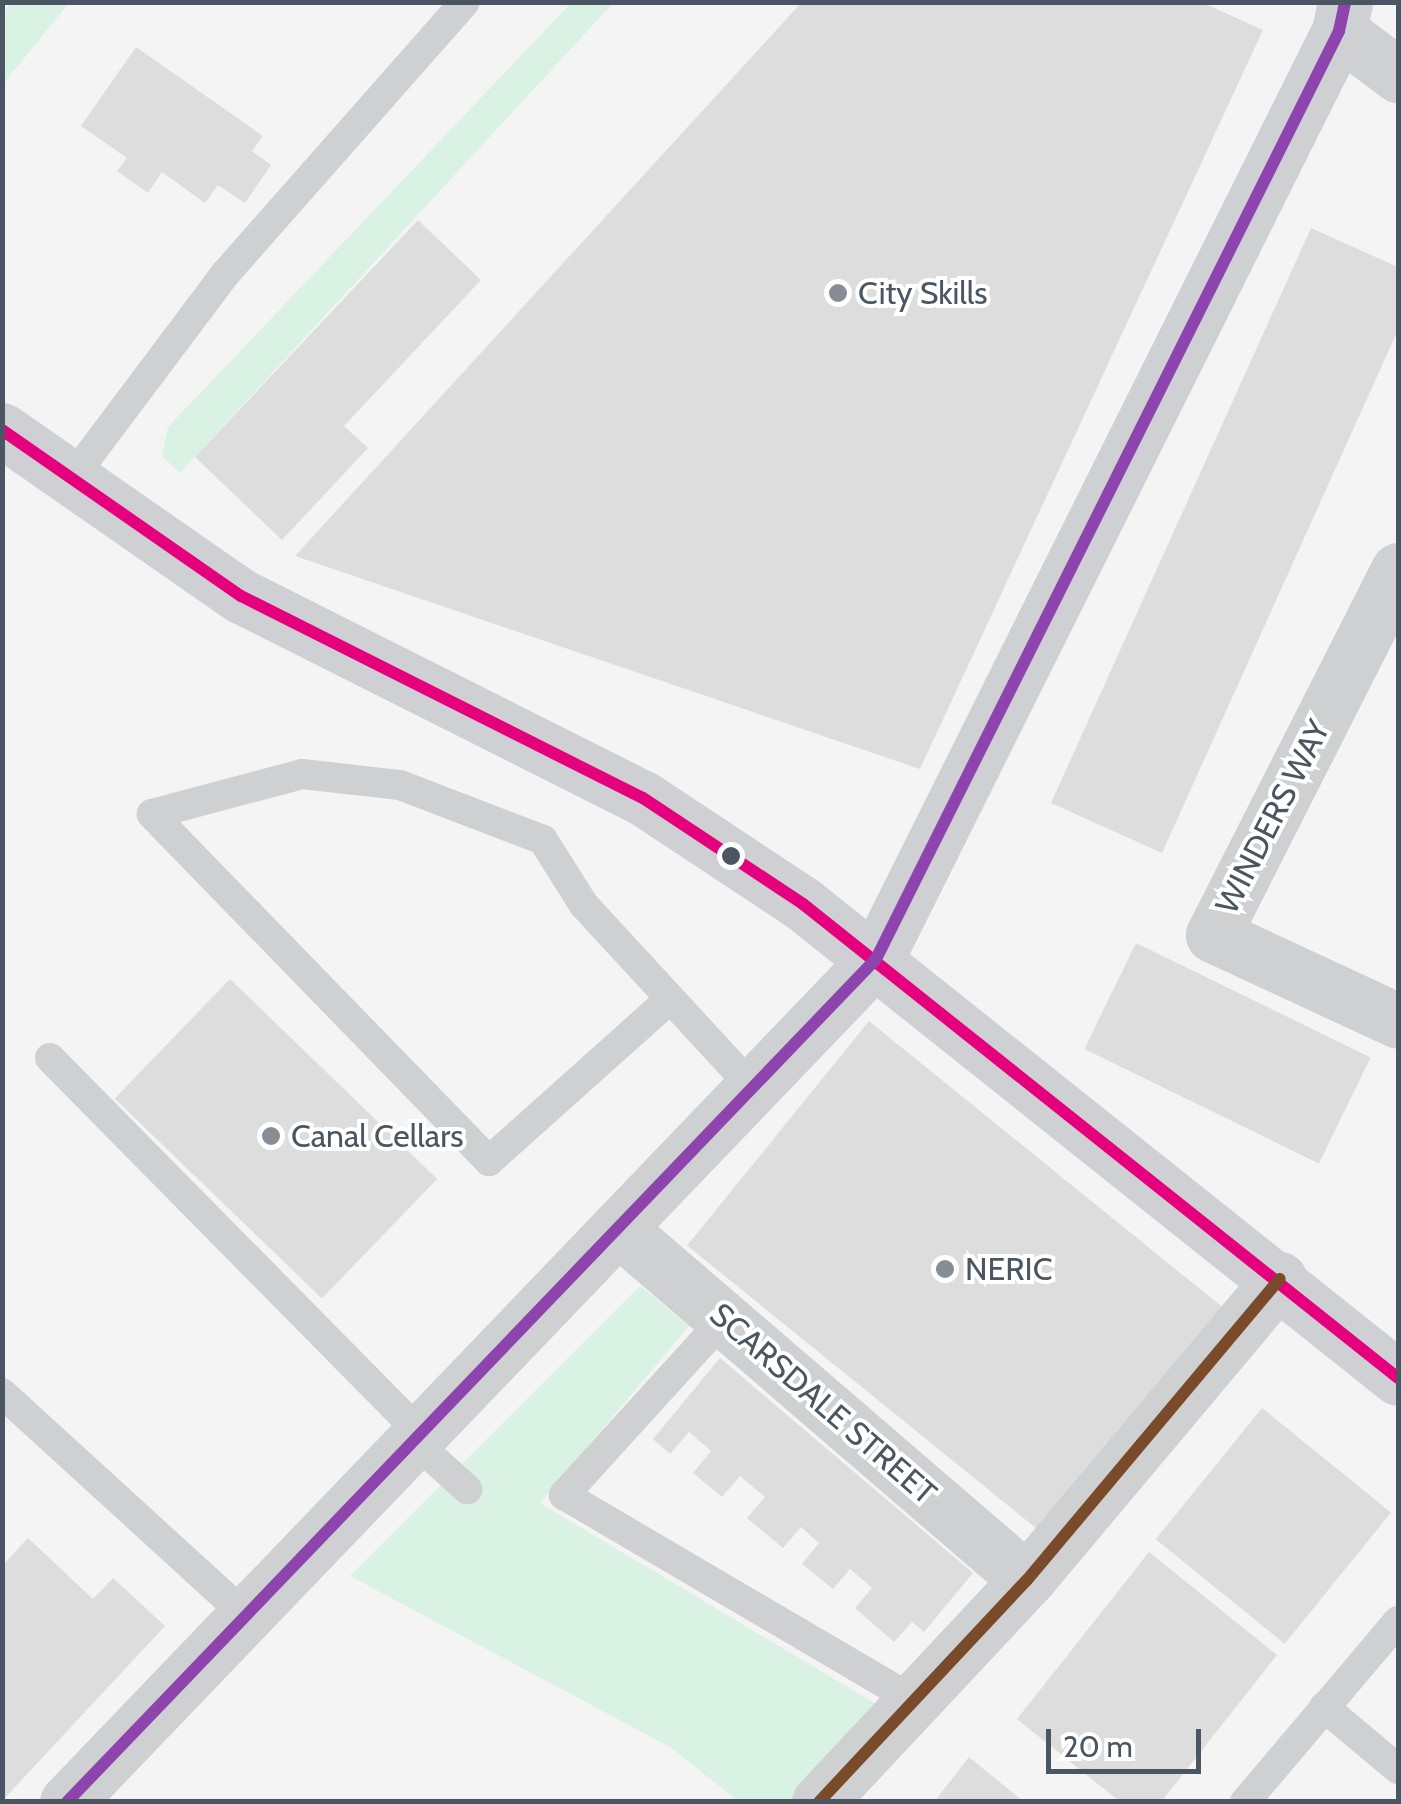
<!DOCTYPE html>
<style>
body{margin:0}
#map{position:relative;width:1401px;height:1804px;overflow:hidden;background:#f4f4f4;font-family:Cabin,sans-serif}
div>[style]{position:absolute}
.green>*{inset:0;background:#d9f2e3}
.building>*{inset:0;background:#ddddde;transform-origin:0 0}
.lane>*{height:30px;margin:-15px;padding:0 15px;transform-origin:15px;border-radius:15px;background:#ced0d2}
.street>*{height:55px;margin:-27.5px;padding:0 27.5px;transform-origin:27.5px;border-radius:27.5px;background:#ced0d2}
.secondary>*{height:55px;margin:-27.5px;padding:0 27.5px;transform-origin:27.5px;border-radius:27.5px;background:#ced0d4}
.bus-1>*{height:12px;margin:-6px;padding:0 6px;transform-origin:6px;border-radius:6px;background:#e5007d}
.bus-2>*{height:12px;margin:-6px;padding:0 6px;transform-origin:6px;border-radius:6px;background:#8e44ad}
.bus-3>*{height:12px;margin:-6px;padding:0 6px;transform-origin:6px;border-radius:6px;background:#7a4b2a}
.dots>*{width:28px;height:28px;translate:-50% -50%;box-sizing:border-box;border:5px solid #fff;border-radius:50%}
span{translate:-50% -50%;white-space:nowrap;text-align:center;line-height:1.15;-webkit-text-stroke:8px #fff;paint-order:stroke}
.poi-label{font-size:32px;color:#4a5661}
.left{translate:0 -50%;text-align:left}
.street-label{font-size:32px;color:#4a5661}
.frame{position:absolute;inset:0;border:5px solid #4a5661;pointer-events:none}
.scale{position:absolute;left:1046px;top:1729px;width:155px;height:45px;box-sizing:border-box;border:5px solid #4a5661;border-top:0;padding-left:12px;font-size:30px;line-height:35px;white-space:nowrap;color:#4a5661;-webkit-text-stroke:8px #fff;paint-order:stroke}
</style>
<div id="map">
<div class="green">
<i style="clip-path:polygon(11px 3px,69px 3px,3px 84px,3px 13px)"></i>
<i style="clip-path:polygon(571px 3px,613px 3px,180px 473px,162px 456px,168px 427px)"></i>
<i style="clip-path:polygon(640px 1286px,689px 1326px,540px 1503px,881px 1707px,792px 1801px,738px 1801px,670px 1747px,350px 1576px)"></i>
</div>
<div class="building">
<i style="clip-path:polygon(802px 2px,1201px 2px,1263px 30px,920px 769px,295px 556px)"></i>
<i style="clip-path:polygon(136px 47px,263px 136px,252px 151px,271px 165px,245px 203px,218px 185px,205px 203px,162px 172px,148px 193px,117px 171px,127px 158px,81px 126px)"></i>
<i style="clip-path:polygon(418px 220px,481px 280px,344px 426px,368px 448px,282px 540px,195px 457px)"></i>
<i style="clip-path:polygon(1311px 228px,1398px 267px,1398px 330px,1162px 853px,1051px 803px)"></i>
<i style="left:1136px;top:943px;width:261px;height:118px;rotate:26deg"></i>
<i style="left:230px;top:979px;width:288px;height:166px;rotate:44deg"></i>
<i style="left:869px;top:1021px;width:457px;height:289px;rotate:39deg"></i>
<i style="clip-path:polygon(720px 1358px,973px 1573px,924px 1632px,912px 1622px,894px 1642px,855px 1608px,872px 1588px,850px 1569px,833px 1589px,802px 1564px,819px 1543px,801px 1527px,783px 1548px,747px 1518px,765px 1497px,740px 1476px,722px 1497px,693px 1473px,711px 1451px,689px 1432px,670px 1454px,653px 1439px)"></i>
<i style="left:1262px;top:1408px;width:166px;height:169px;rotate:39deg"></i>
<i style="clip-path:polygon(28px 1538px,93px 1599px,113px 1578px,165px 1626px,2px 1801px,2px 1566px)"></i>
<i style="clip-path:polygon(1149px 1552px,1277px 1655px,1161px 1802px,1120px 1802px,1017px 1719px)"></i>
<i style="clip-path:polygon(969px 1757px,1024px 1802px,934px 1802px)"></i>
</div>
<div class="lane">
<i style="left:69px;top:482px;width:261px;rotate:-53.1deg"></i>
<i style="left:226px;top:273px;width:361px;rotate:-48.6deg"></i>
<i style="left:670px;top:999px;width:243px;rotate:138.2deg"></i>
<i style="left:489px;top:1161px;width:484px;rotate:-134.2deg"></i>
<i style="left:152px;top:814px;width:155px;rotate:-14.9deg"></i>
<i style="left:302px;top:774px;width:99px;rotate:6.4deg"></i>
<i style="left:400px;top:785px;width:153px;rotate:21deg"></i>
<i style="left:543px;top:840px;width:77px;rotate:57.8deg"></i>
<i style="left:584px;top:905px;width:245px;rotate:47.3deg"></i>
<i style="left:50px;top:1058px;width:528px;rotate:45.38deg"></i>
<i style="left:724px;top:1319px;width:238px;rotate:132.3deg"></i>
<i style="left:564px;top:1495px;width:405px;rotate:30.4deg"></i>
<i style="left:2px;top:1393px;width:331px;rotate:42.4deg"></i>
<i style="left:414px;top:1441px;width:72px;rotate:42.2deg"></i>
<i style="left:1324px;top:1707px;width:97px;rotate:40deg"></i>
<i style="left:1245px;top:1802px;width:237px;rotate:-49.8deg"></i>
</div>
<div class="street">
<i style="left:1339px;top:31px;width:74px;rotate:36.7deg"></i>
<i style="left:1398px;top:570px;width:409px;rotate:116.9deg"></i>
<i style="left:1213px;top:935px;width:204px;rotate:24.9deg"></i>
<i style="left:619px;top:1229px;width:538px;rotate:40.71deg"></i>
<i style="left:67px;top:1802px;width:1168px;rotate:-46.18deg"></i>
<i style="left:819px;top:1802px;width:304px;rotate:-46.9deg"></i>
<i style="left:1027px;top:1580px;width:393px;rotate:-50deg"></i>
</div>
<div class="secondary">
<i style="left:2px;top:430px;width:291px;rotate:34.8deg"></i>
<i style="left:241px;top:596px;width:450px;rotate:26.7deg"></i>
<i style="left:643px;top:798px;width:192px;rotate:33.5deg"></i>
<i style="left:803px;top:904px;width:761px;rotate:38.54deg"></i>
<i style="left:876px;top:959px;width:1037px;rotate:-63.48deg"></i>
<i style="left:1339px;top:31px;width:30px;rotate:-78deg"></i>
</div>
<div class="bus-1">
<i style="left:2px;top:430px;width:291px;rotate:34.8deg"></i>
<i style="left:241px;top:596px;width:450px;rotate:26.7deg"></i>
<i style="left:643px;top:798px;width:192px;rotate:33.5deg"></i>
<i style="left:803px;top:904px;width:761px;rotate:38.54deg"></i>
</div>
<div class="bus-2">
<i style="left:67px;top:1802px;width:1168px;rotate:-46.18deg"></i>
<i style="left:876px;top:959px;width:1037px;rotate:-63.48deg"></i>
<i style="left:1339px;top:31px;width:30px;rotate:-78deg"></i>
</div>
<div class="bus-3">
<i style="left:819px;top:1802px;width:304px;rotate:-46.9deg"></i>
<i style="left:1027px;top:1580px;width:393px;rotate:-50deg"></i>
</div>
<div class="dots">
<i style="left:838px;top:293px;background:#868d94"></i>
<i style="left:731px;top:856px;background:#4a5661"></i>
<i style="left:271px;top:1136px;background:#868d94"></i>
<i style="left:945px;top:1269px;background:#868d94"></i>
</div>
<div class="poi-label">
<span class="left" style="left:858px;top:293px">City Skills</span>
<span class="left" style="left:291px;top:1136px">Canal Cellars</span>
<span class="left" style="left:965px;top:1269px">NERIC</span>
</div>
<div class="street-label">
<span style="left:1273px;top:817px;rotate:-63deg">WINDERS WAY</span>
<span style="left:823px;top:1404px;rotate:41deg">SCARSDALE STREET</span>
</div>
<div class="frame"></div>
<div class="scale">20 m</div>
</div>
